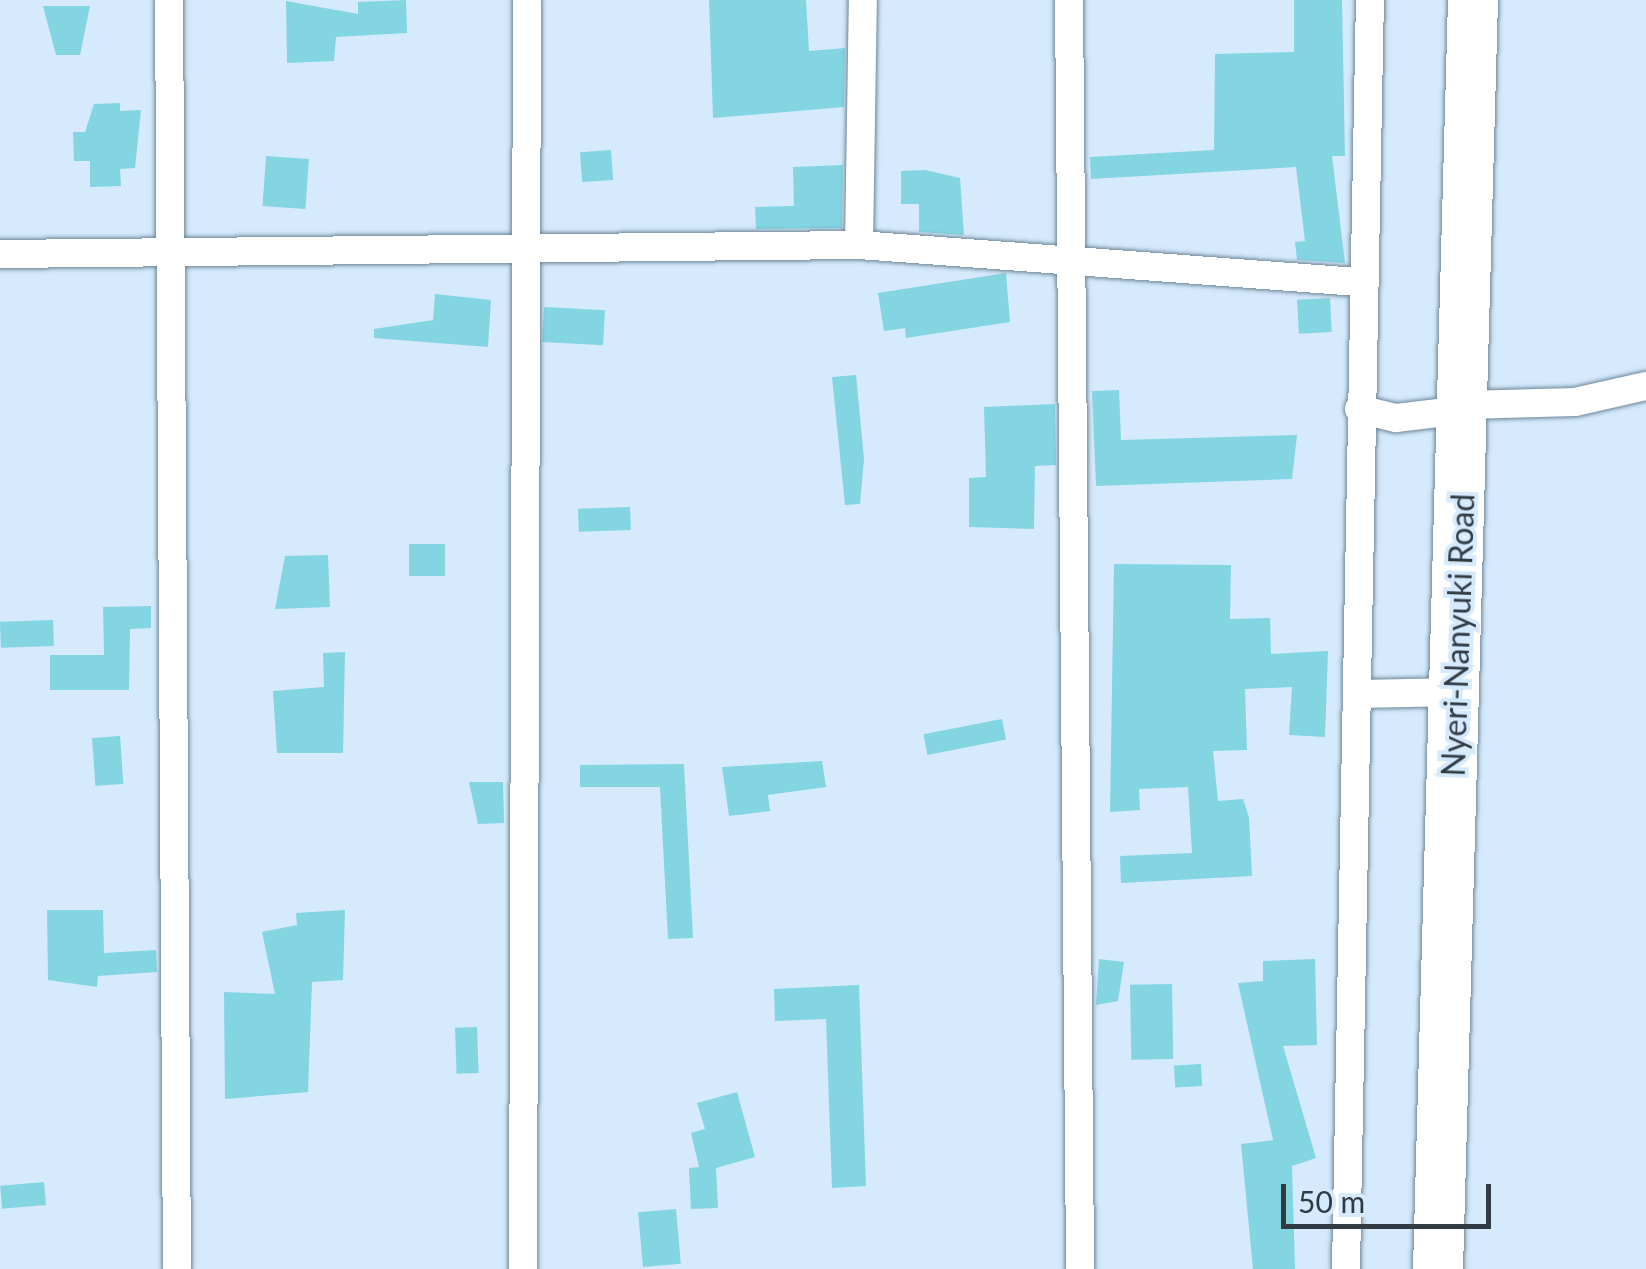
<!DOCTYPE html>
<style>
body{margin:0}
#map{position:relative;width:1646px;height:1269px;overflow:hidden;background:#d5eafc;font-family:Lato,sans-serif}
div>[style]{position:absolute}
.building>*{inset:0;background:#83d5e2;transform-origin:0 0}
.roads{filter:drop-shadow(0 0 2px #6d8699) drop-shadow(0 0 2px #6d8699)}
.street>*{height:28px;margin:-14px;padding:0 14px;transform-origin:14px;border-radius:14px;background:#fff}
.highway>*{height:50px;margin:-25px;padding:0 25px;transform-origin:25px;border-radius:25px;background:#fff}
span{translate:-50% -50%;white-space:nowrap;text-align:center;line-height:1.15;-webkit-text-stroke:8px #d5eafc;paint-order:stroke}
.street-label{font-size:32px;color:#313b44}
.scale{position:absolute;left:1281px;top:1184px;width:210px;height:45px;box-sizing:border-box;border:5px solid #313b44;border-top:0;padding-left:12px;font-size:30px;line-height:35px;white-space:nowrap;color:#313b44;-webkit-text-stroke:8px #d5eafc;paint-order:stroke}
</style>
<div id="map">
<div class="building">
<i style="clip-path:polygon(406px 0,407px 33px,336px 37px,334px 61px,287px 63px,286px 1px,358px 14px,358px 2px)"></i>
<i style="clip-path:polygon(709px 0,806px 0,809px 51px,845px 48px,844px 107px,713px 118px)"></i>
<i style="clip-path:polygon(1294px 0,1342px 0,1345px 156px,1332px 156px,1345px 263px,1297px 260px,1295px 242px,1305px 241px,1296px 167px,1091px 179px,1090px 157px,1214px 150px,1215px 54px,1294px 52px)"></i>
<i style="clip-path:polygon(43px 6px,90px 6px,80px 55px,56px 55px)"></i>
<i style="clip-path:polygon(120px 103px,120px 111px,141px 110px,135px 168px,120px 169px,121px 186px,90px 187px,90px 161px,74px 161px,73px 132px,85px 132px,94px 104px)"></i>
<i style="left:611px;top:150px;width:30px;height:31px;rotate:86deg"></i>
<i style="left:266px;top:156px;width:43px;height:50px;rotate:4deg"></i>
<i style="clip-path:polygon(843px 165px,842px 228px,756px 229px,755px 207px,794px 206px,793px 167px)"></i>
<i style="clip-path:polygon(925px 170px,960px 178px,964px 235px,919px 232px,919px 204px,901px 204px,901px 171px)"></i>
<i style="clip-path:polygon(1006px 273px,1010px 322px,906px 338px,905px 328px,884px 331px,878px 293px)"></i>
<i style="clip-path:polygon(435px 294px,491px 300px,488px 347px,374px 338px,374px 329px,433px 320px)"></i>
<i style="left:1330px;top:298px;width:34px;height:33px;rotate:87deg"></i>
<i style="left:544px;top:307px;width:61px;height:35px;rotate:3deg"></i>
<i style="clip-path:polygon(856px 375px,864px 459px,860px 504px,845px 505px,832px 377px)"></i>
<i style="clip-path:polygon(1119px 390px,1121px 440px,1297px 435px,1292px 479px,1096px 486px,1092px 391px)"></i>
<i style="clip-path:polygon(1055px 404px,1056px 465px,1035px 466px,1034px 529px,969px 527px,969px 478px,986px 477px,984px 407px)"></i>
<i style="left:630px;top:507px;width:23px;height:52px;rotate:88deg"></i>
<i style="left:409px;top:544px;width:36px;height:32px"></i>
<i style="clip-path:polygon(328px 555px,330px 607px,275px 609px,285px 556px)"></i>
<i style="clip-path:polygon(1114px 564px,1231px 565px,1230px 619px,1270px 618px,1271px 654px,1328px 651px,1325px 737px,1289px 735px,1292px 687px,1245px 689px,1247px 750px,1213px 751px,1218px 801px,1243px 799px,1249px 817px,1252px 876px,1121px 883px,1120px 856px,1192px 853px,1188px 787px,1139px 789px,1140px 810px,1110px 812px)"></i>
<i style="clip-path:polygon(151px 606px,151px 628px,130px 629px,129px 690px,50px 690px,50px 655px,104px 655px,103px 607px)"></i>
<i style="left:53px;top:620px;width:26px;height:53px;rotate:88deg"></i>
<i style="clip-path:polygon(345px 652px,343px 753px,277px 753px,273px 691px,324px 687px,323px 653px)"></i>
<i style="left:1002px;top:719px;width:21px;height:80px;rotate:79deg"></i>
<i style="left:120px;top:736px;width:48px;height:28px;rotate:86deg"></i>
<i style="clip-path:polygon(822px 761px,826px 787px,768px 795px,770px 811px,729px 816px,722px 767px)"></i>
<i style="clip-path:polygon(684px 764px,693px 938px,668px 939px,660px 787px,580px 787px,580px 765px)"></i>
<i style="clip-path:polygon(469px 782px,503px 782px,504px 823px,478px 824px)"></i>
<i style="clip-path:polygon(47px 910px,103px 910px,104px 953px,156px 950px,157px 972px,98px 976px,97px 987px,48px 980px)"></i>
<i style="clip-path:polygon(345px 910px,343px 980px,312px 982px,308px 1092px,225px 1099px,224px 992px,275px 994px,262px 932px,297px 925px,296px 913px)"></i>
<i style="clip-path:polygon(1099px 959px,1124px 962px,1118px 1001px,1096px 1005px)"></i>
<i style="clip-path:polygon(1315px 959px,1317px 1045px,1283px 1046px,1316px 1158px,1292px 1166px,1295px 1269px,1253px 1269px,1241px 1144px,1273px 1140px,1238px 983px,1263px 981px,1263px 961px)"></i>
<i style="left:1172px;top:984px;width:75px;height:42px;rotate:89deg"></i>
<i style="clip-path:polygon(859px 985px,866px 1186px,832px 1188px,826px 1019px,775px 1021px,774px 989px)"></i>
<i style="left:477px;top:1027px;width:46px;height:22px;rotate:88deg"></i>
<i style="left:1201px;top:1064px;width:22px;height:27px;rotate:87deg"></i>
<i style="clip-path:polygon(737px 1092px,755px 1157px,716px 1168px,718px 1208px,691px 1209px,689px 1168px,699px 1167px,691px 1133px,705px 1129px,697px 1103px)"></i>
<i style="left:44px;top:1182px;width:23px;height:44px;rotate:85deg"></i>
<i style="left:676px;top:1209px;width:55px;height:38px;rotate:85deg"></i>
</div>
<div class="roads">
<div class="street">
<i style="left:169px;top:0;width:1269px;rotate:89.64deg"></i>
<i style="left:1069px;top:0;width:1269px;rotate:89.5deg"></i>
<i style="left:859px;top:245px;width:245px;rotate:-89.1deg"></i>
<i style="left:0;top:254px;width:859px;rotate:-0.6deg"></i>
<i style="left:859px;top:245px;width:500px;rotate:4.24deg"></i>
<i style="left:1466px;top:405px;width:109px;rotate:-1.6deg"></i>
<i style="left:1575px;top:402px;width:73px;rotate:-12.7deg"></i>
<i style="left:1359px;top:409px;width:38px;rotate:14deg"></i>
<i style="left:1396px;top:418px;width:77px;rotate:-6.8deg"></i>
<i style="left:1360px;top:694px;width:96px;rotate:-1.2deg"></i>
<i style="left:523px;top:1269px;width:1269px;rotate:-89.82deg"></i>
<i style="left:1346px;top:1269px;width:1269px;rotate:-88.92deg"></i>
</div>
<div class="highway">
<i style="left:1438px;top:1269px;width:1269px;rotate:-88.42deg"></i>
</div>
</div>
<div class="street-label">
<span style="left:1458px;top:635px;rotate:-88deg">Nyeri-Nanyuki Road</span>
</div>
<div class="scale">50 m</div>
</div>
